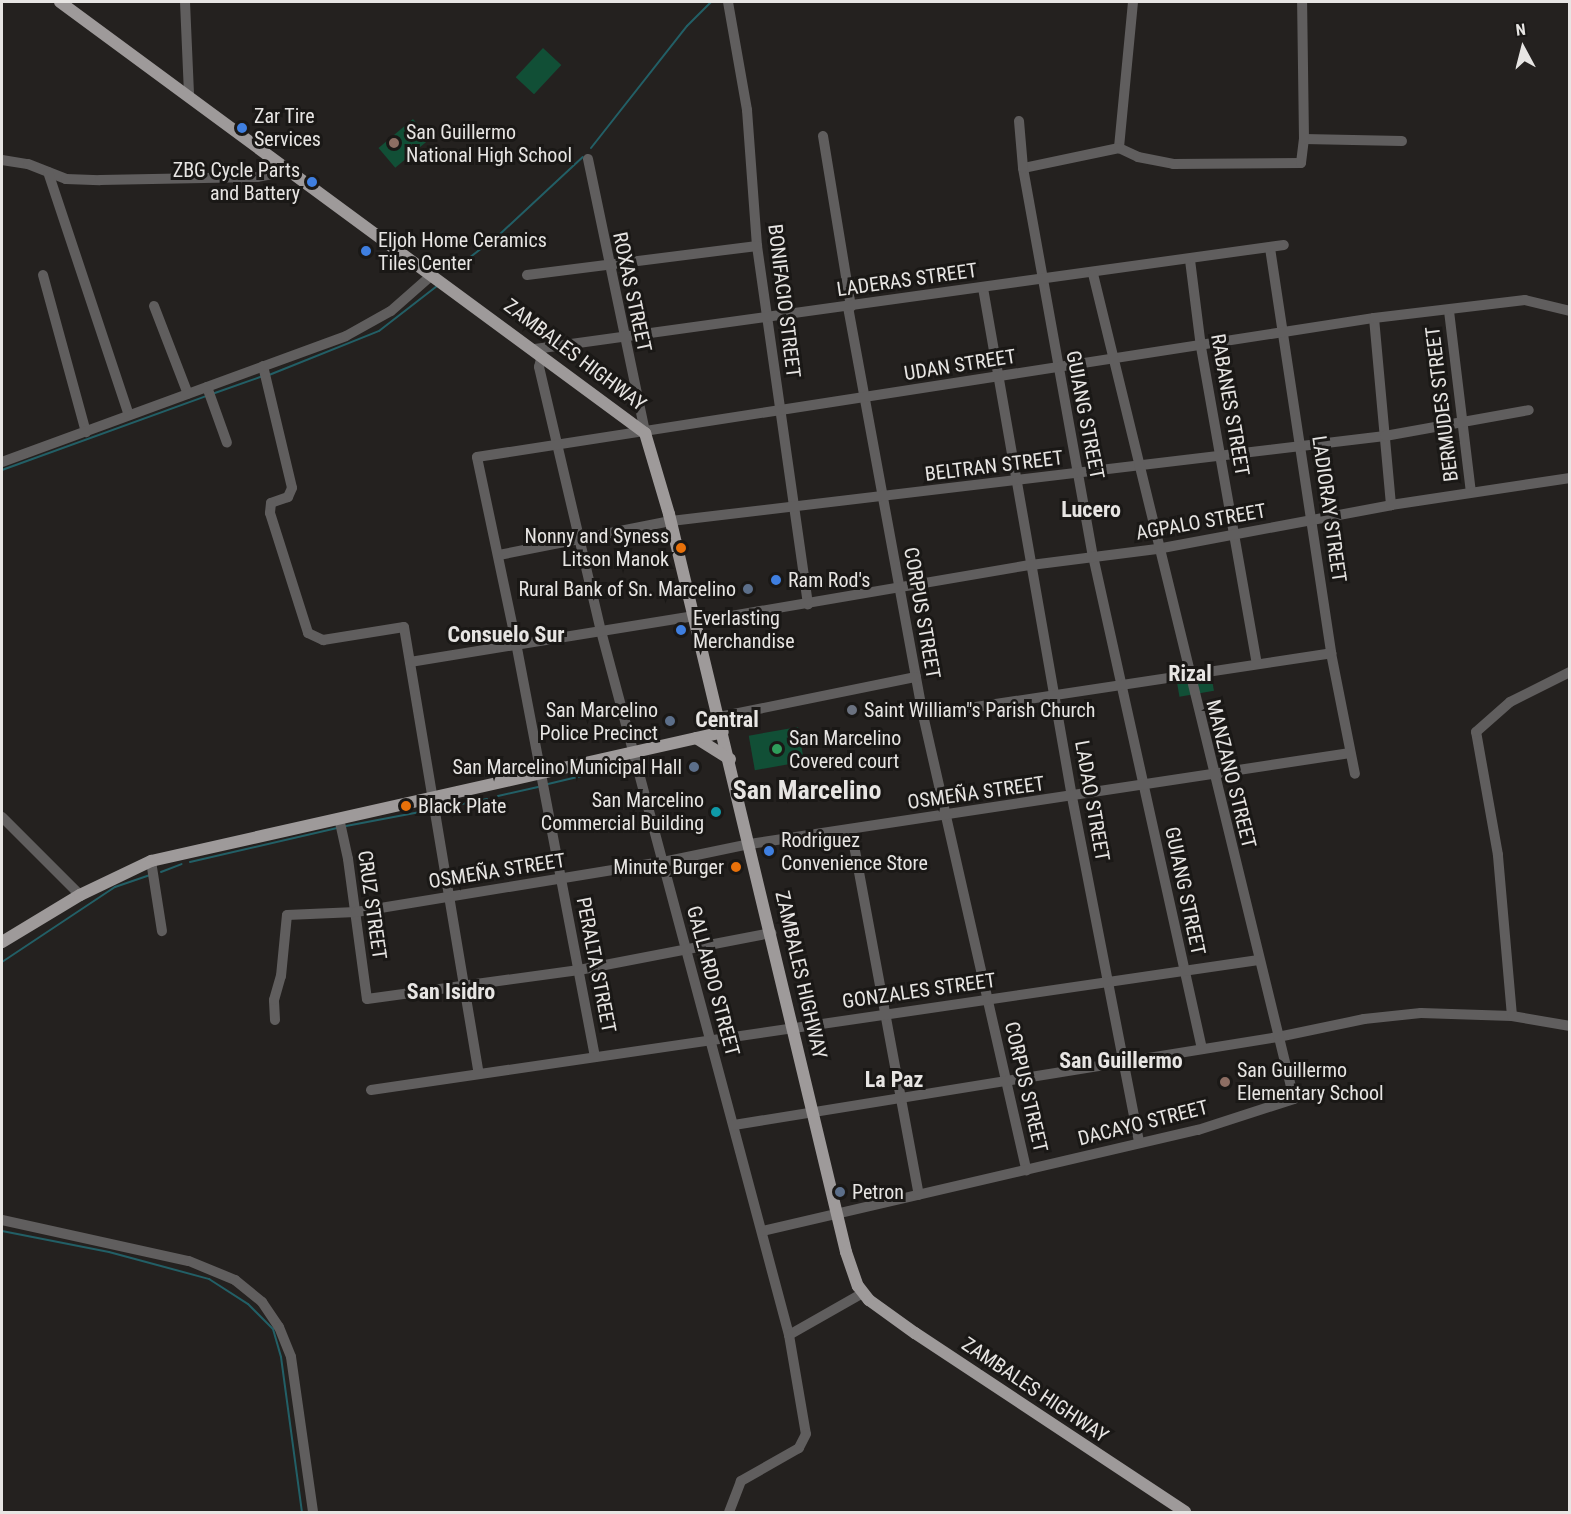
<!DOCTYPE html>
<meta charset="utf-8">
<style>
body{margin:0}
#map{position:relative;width:1571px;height:1514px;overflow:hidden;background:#24211f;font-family:"Roboto Condensed",sans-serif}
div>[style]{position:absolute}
.green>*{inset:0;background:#114f36;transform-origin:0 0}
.stream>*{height:2px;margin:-1px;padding:0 1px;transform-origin:1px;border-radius:1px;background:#225f66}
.minor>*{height:10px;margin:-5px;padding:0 5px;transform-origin:5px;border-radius:5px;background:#605e5e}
.major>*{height:12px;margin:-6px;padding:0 6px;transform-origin:6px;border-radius:6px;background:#9e9a9a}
.dots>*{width:16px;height:16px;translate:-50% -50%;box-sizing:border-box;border:3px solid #1a1816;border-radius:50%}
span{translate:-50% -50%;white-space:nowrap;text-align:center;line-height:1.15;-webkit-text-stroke:6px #1a1816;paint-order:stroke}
.poi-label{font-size:20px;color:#e7e5e3}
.left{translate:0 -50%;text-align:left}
.right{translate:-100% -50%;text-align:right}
.street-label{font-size:20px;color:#e7e5e3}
.quarter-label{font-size:22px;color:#e7e5e3;font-weight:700}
.district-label{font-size:26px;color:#e7e5e3;font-weight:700}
.frame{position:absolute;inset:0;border:3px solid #e7e5e3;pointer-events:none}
.north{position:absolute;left:1493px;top:18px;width:60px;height:60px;-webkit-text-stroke:4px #1a1816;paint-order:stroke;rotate:353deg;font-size:16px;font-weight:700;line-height:24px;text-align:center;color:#e7e5e3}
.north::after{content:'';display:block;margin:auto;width:21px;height:27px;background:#e7e5e3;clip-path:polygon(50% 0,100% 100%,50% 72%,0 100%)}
</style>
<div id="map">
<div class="green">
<i style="left:543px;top:48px;width:25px;height:40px;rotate:43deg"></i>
<i style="left:413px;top:119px;width:26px;height:45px;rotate:50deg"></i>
<i style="left:1211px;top:674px;width:17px;height:35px;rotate:80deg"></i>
<i style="left:798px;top:727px;width:35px;height:50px;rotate:80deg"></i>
</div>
<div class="stream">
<i style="left:591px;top:148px;width:155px;rotate:-51.8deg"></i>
<i style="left:687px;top:26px;width:34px;rotate:-45deg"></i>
<i style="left:451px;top:272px;width:62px;rotate:-37.8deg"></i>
<i style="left:500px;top:234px;width:113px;rotate:-42.9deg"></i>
<i style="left:269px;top:375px;width:118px;rotate:-21.8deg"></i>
<i style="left:379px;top:331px;width:73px;rotate:-37.8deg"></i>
<i style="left:212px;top:394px;width:54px;rotate:-19.4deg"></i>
<i style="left:2px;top:470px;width:217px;rotate:-19.9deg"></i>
<i style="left:548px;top:784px;width:82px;rotate:-13.4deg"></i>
<i style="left:498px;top:796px;width:41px;rotate:-12.7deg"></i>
<i style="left:437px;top:809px;width:51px;rotate:-11.3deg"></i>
<i style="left:346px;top:826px;width:86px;rotate:-10.7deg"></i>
<i style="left:190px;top:862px;width:151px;rotate:-13deg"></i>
<i style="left:161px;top:872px;width:22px;rotate:-21deg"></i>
<i style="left:2px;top:962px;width:136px;rotate:-33.6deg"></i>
<i style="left:115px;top:887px;width:37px;rotate:-19deg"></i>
<i style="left:2px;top:1231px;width:109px;rotate:11.1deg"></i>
<i style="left:109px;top:1252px;width:104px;rotate:15.1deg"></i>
<i style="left:209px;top:1279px;width:46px;rotate:32.7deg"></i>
<i style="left:248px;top:1304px;width:35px;rotate:45deg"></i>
<i style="left:273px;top:1329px;width:29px;rotate:74deg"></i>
<i style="left:281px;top:1357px;width:156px;rotate:82.3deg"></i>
</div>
<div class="minor">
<i style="left:185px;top:2px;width:93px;rotate:87.5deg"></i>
<i style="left:728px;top:2px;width:110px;rotate:80deg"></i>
<i style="left:747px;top:110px;width:136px;rotate:85.8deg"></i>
<i style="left:757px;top:246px;width:362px;rotate:81.9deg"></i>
<i style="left:1133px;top:2px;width:147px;rotate:95.5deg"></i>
<i style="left:1119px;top:148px;width:98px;rotate:168.2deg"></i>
<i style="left:1023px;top:168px;width:394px;rotate:79.8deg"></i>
<i style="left:1093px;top:556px;width:505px;rotate:77.53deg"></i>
<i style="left:1019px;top:121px;width:47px;rotate:85.1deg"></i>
<i style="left:823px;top:136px;width:173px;rotate:80.7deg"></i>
<i style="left:1304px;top:139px;width:98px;rotate:1.2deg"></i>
<i style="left:1119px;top:148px;width:21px;rotate:25deg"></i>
<i style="left:1138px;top:157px;width:36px;rotate:11deg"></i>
<i style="left:1173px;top:164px;width:128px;rotate:-0.4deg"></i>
<i style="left:1301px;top:163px;width:24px;rotate:-83deg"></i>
<i style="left:1304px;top:139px;width:137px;rotate:-90.8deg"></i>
<i style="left:588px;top:159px;width:280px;rotate:78.2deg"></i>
<i style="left:2px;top:160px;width:26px;rotate:9deg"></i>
<i style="left:28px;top:164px;width:41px;rotate:21.5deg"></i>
<i style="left:66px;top:179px;width:34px;rotate:2deg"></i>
<i style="left:100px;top:180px;width:157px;rotate:-1.1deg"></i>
<i style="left:257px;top:177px;width:37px;rotate:-11deg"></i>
<i style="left:48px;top:172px;width:256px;rotate:71.6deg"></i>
<i style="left:1270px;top:248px;width:410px;rotate:81.4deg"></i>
<i style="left:1331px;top:653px;width:123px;rotate:78.8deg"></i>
<i style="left:1190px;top:260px;width:88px;rotate:82.8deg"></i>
<i style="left:1201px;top:347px;width:321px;rotate:80deg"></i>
<i style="left:43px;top:275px;width:163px;rotate:74.7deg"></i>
<i style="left:527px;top:275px;width:232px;rotate:-7.2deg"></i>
<i style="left:983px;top:288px;width:517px;rotate:80.08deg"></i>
<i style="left:1072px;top:797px;width:351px;rotate:79deg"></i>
<i style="left:154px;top:306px;width:94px;rotate:68.9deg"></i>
<i style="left:848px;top:307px;width:415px;rotate:79.6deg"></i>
<i style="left:923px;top:715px;width:467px;rotate:77.2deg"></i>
<i style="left:1449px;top:311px;width:182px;rotate:83.1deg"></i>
<i style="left:1374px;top:318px;width:188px;rotate:84.8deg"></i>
<i style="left:535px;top:349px;width:756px;rotate:-7.91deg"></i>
<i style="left:542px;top:355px;width:12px;rotate:104deg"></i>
<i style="left:539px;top:367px;width:271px;rotate:76.8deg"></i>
<i style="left:601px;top:631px;width:729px;rotate:75.05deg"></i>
<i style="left:789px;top:1335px;width:100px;rotate:80.3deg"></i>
<i style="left:806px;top:1434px;width:16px;rotate:117deg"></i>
<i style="left:799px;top:1448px;width:67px;rotate:150.4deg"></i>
<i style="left:741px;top:1481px;width:33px;rotate:111deg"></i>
<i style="left:263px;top:366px;width:125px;rotate:76.6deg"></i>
<i style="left:292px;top:488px;width:10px;rotate:114deg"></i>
<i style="left:288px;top:497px;width:18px;rotate:161deg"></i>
<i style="left:271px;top:503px;width:10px;rotate:96deg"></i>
<i style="left:270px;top:513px;width:126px;rotate:72.4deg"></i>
<i style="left:308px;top:633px;width:17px;rotate:25deg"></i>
<i style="left:323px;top:640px;width:82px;rotate:-9.1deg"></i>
<i style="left:404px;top:627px;width:452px;rotate:80.5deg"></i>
<i style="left:207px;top:387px;width:59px;rotate:70.3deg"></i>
<i style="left:2px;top:462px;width:366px;rotate:-20.1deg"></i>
<i style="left:346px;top:336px;width:51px;rotate:-29.1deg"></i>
<i style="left:391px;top:311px;width:56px;rotate:-41.4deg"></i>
<i style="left:499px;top:555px;width:175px;rotate:-11.2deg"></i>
<i style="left:671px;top:521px;width:719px;rotate:-6.79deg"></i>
<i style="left:1385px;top:436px;width:146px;rotate:-10.2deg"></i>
<i style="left:696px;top:622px;width:340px;rotate:-9.7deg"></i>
<i style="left:1031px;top:565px;width:127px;rotate:-7.2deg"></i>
<i style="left:1157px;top:549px;width:238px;rotate:-10.6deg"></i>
<i style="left:1391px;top:505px;width:181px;rotate:-8.6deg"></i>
<i style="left:410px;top:662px;width:288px;rotate:-9.2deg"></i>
<i style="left:923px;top:715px;width:413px;rotate:-8.6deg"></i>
<i style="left:719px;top:717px;width:201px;rotate:-11.5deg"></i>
<i style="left:2px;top:817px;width:110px;rotate:45deg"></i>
<i style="left:339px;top:818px;width:42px;rotate:77.6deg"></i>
<i style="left:348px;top:859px;width:141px;rotate:82.3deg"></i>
<i style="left:367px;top:999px;width:214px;rotate:-7.8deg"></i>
<i style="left:579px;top:970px;width:196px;rotate:-10.9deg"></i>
<i style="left:851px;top:829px;width:372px;rotate:79.5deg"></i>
<i style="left:151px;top:861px;width:71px;rotate:81.1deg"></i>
<i style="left:1512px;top:1016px;width:162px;rotate:-95deg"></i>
<i style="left:1498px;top:855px;width:125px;rotate:-100.1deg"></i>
<i style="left:1476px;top:732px;width:45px;rotate:-41.4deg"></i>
<i style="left:1510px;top:702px;width:67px;rotate:-26.6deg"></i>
<i style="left:275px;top:1020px;width:20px;rotate:-93deg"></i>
<i style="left:274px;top:1000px;width:25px;rotate:-74deg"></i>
<i style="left:281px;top:976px;width:61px;rotate:-84.4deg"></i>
<i style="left:287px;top:915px;width:69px;rotate:-2.5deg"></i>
<i style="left:356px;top:912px;width:311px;rotate:-9.3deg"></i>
<i style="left:663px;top:862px;width:89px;rotate:-11.7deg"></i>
<i style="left:750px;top:844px;width:607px;rotate:-8.62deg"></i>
<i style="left:595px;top:1057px;width:417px;rotate:-100.8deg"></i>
<i style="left:517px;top:647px;width:194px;rotate:-101.9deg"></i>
<i style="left:477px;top:457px;width:908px;rotate:-8.81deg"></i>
<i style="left:1374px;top:318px;width:152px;rotate:-6.8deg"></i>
<i style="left:1525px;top:300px;width:46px;rotate:13.7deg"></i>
<i style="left:371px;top:1090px;width:897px;rotate:-8.33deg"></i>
<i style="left:734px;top:1125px;width:551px;rotate:-9.19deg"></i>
<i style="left:1278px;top:1037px;width:88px;rotate:-11.8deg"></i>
<i style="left:1364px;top:1019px;width:57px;rotate:-6deg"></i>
<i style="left:1421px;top:1013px;width:91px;rotate:1.9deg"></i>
<i style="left:1512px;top:1016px;width:59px;rotate:9.8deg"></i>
<i style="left:2px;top:1220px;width:191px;rotate:12.4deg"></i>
<i style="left:189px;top:1261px;width:50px;rotate:22.4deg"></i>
<i style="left:235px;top:1280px;width:35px;rotate:39deg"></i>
<i style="left:262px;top:1302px;width:30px;rotate:56deg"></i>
<i style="left:279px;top:1327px;width:32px;rotate:68deg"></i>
<i style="left:291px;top:1357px;width:157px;rotate:81.9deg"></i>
<i style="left:763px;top:1231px;width:447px;rotate:-13.1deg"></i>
<i style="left:1198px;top:1130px;width:101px;rotate:-17.9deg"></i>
<i style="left:1294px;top:1099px;width:849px;rotate:-103.69deg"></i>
<i style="left:789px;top:1335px;width:85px;rotate:-29.6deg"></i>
</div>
<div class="major">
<i style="left:60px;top:2px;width:727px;rotate:36.38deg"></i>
<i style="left:645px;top:433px;width:84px;rotate:73.5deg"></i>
<i style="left:669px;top:514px;width:759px;rotate:76.51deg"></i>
<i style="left:846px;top:1252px;width:36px;rotate:71deg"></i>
<i style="left:858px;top:1286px;width:18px;rotate:52deg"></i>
<i style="left:869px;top:1300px;width:57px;rotate:35.7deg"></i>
<i style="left:915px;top:1333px;width:324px;rotate:33.5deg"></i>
<i style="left:696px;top:738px;width:40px;rotate:32deg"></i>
<i style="left:2px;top:942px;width:91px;rotate:-31.1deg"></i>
<i style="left:80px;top:895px;width:79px;rotate:-25.6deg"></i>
<i style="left:151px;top:861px;width:586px;rotate:-12.71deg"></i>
</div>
<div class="dots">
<i style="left:242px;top:128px;background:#3f7fe0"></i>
<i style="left:394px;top:143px;background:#8d6e63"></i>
<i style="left:312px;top:182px;background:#3f7fe0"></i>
<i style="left:366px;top:251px;background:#3f7fe0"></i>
<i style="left:681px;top:548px;background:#e8710a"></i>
<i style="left:776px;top:580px;background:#3f7fe0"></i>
<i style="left:748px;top:589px;background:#5c6f8a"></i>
<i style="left:681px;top:630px;background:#3f7fe0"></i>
<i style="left:852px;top:710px;background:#6b7280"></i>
<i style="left:670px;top:721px;background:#5c6f8a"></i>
<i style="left:777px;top:749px;background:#2e9e5b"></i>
<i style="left:694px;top:767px;background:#5c6f8a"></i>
<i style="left:406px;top:806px;background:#e8710a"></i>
<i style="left:716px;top:812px;background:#0f9aa8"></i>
<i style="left:769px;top:851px;background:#3f7fe0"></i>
<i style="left:736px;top:867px;background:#e8710a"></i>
<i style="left:1225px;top:1082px;background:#8d6e63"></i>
<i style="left:840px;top:1192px;background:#5c6f8a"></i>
</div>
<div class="poi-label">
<span class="left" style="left:254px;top:128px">Zar Tire<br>Services</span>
<span class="left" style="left:406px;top:144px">San Guillermo<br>National High School</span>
<span class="right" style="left:300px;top:182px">ZBG Cycle Parts<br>and Battery</span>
<span class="left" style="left:378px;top:252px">Eljoh Home Ceramics<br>Tiles Center</span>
<span class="right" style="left:669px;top:548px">Nonny and Syness<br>Litson Manok</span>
<span class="left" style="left:788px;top:580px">Ram Rod's</span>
<span class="right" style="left:736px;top:589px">Rural Bank of Sn. Marcelino</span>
<span class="left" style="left:693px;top:630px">Everlasting<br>Merchandise</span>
<span class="right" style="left:658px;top:722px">San Marcelino<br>Police Precinct</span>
<span class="left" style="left:864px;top:710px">Saint William"s Parish Church</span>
<span class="left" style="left:789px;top:750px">San Marcelino<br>Covered court</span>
<span class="right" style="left:682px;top:767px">San Marcelino Municipal Hall</span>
<span class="right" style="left:704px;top:812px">San Marcelino<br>Commercial Building</span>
<span class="left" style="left:418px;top:806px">Black Plate</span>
<span class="left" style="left:781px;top:852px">Rodriguez<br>Convenience Store</span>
<span class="right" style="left:724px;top:867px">Minute Burger</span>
<span class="left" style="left:1237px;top:1082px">San Guillermo<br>Elementary School</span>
<span class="left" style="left:852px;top:1192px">Petron</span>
</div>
<div class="street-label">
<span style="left:907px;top:280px;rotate:-8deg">LADERAS STREET</span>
<span style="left:632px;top:292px;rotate:78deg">ROXAS STREET</span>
<span style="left:784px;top:301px;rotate:83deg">BONIFACIO STREET</span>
<span style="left:575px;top:355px;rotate:37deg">ZAMBALES HIGHWAY</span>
<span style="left:960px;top:365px;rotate:-9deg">UDAN STREET</span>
<span style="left:1442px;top:404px;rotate:-97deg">BERMUDES STREET</span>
<span style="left:1230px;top:405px;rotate:80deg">RABANES STREET</span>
<span style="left:1085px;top:415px;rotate:79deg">GUIANG STREET</span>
<span style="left:994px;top:466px;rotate:-7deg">BELTRAN STREET</span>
<span style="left:1329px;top:509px;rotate:82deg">LADIORAY STREET</span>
<span style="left:1201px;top:522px;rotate:-10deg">AGPALO STREET</span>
<span style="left:922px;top:613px;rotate:80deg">CORPUS STREET</span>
<span style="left:1231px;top:774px;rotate:76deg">MANZANO STREET</span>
<span style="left:976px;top:793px;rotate:-8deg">OSMEÑA STREET</span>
<span style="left:1092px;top:801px;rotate:80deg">LADAO STREET</span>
<span style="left:497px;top:871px;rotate:-9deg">OSMEÑA STREET</span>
<span style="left:1185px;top:891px;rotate:78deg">GUIANG STREET</span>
<span style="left:372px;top:905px;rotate:82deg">CRUZ STREET</span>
<span style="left:596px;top:965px;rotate:79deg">PERALTA STREET</span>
<span style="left:801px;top:975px;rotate:77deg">ZAMBALES HIGHWAY</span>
<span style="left:713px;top:981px;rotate:75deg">GALLARDO STREET</span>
<span style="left:919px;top:991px;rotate:-8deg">GONZALES STREET</span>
<span style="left:1026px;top:1087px;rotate:77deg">CORPUS STREET</span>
<span style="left:1143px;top:1123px;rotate:-14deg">DACAYO STREET</span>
<span style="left:1035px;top:1390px;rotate:34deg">ZAMBALES HIGHWAY</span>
</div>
<div class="quarter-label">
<span style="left:1091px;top:510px">Lucero</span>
<span style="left:506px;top:635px">Consuelo Sur</span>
<span style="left:1190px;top:674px">Rizal</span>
<span style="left:727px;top:720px">Central</span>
<span style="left:451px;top:992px">San Isidro</span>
<span style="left:1121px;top:1061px">San Guillermo</span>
<span style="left:894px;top:1080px">La Paz</span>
</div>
<div class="district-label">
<span style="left:807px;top:791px">San Marcelino</span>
</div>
<div class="frame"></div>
<div class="north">N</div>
</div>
